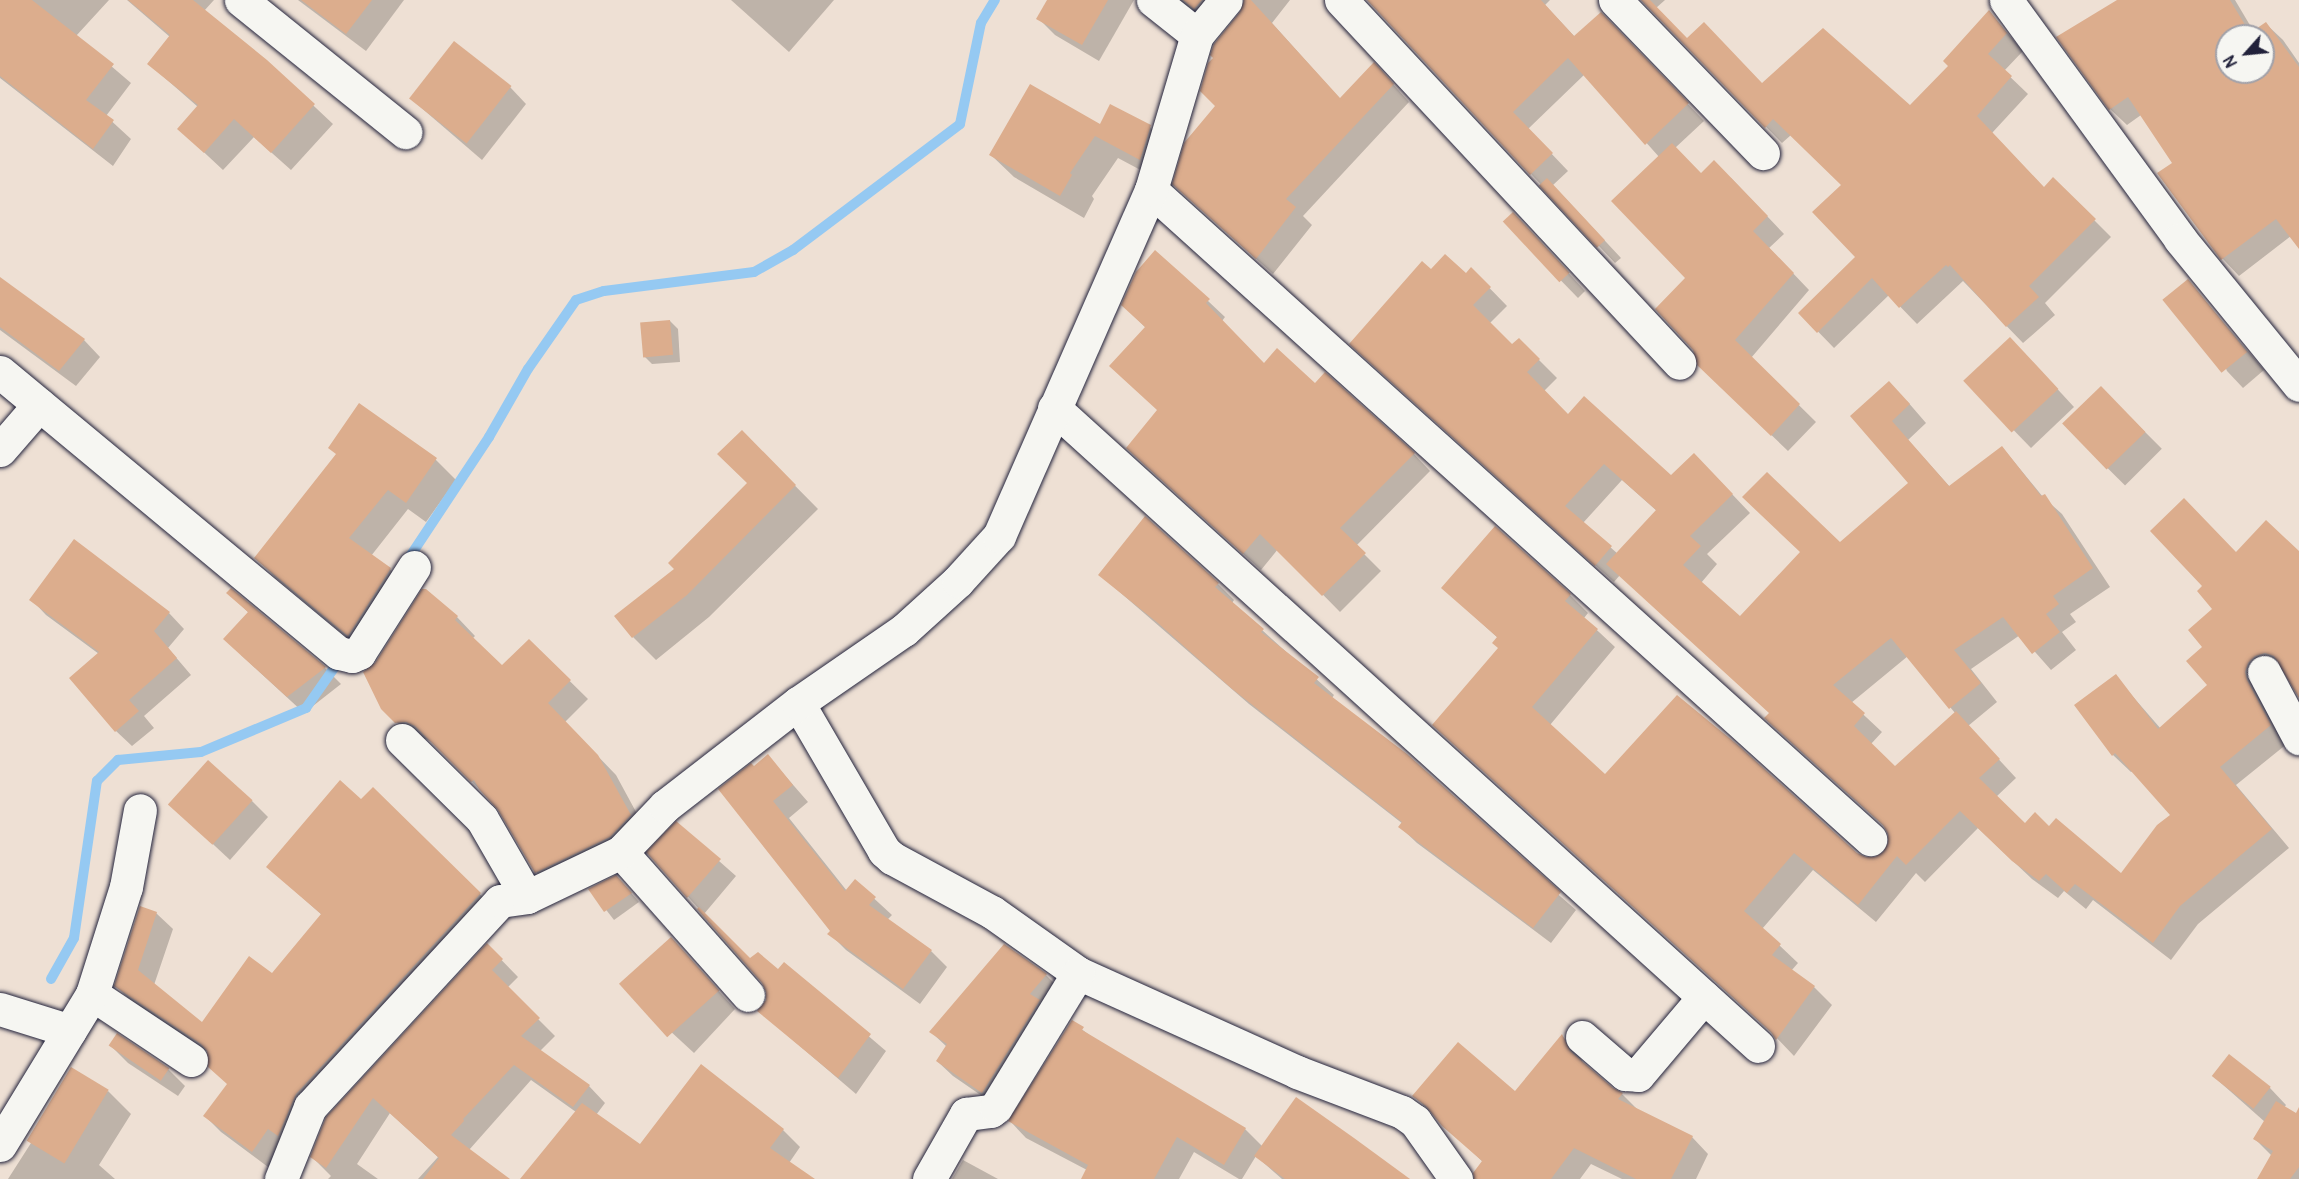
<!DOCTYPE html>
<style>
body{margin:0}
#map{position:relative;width:2299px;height:1179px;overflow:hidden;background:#eee0d4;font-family:Pangolin,sans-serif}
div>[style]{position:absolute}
.shadow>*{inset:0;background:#0003;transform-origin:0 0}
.stream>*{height:10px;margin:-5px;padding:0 5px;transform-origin:5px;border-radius:5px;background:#95c9f2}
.building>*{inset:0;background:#dcad8d;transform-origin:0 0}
.roads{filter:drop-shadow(0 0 2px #22223b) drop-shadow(0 0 2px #22223b)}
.minor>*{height:33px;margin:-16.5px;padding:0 16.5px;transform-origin:16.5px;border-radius:16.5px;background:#f6f6f2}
span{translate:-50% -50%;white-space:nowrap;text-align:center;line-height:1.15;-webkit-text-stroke:4.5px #f6f6f2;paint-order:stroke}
.north{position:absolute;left:2215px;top:24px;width:60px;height:60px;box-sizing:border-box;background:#f6f6f2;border:2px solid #a1a1a9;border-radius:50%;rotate:243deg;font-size:16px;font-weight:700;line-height:24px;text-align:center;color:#22223b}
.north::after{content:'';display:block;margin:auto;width:21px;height:27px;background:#22223b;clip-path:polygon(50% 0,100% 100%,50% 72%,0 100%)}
</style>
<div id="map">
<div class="shadow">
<i style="clip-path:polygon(0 0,109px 0,76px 36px,131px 83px,106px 116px,131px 139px,113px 166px,0 78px)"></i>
<i style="clip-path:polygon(127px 0,214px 0,204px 11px,266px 61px,333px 124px,291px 170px,254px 137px,223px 170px,179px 129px,198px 107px,149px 64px,170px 37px)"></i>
<i style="clip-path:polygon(298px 0,404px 0,366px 51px)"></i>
<i style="clip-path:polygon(731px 0,834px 0,789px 52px)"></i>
<i style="clip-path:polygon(1049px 0,1134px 0,1099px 61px,1055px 35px,1038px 18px)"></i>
<i style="clip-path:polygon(1179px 0,1235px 0,1212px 24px)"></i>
<i style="clip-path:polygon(1246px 0,1290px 0,1272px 23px,1341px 100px,1390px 81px,1409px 102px,1303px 216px,1312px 225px,1273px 274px,1191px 200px,1217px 106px,1215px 45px,1246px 4px)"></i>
<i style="clip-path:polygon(1367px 0,1550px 0,1545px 5px,1575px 37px,1617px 30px,1704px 121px,1675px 148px,1701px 175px,1731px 178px,1784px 234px,1769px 248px,1809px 290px,1751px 358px,1816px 422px,1788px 451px,1716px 382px,1687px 278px,1660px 158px,1585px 74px,1528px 129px,1568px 171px,1553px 185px,1621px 258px,1615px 263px)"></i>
<i style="clip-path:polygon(1641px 0,1665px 0,1656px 8px,1687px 40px,1762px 85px,1910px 107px,1950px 66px,1989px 12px,2023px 51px,2004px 71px,2028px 94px,1992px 133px,2044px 188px,2053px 179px,2111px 237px,2045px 303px,2055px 315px,2023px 343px,1963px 281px,1917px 324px,1889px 295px,1834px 348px,1800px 313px,1857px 257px,1843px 185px,1791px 135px,1782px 143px)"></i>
<i style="clip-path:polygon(evenodd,2120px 0,2235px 0,2254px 32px,2266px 24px,2283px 40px,2299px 63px,2299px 247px,2291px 236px,2239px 276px,2223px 259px,2159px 173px,2174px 163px,2141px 115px,2127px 125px,2110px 109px,2120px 0,2227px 36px,2263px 36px,2263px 72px,2227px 72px,2227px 36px)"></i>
<i style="clip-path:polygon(510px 87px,526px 104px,482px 160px,411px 99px)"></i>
<i style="clip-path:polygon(1100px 126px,1150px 127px,1173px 150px,1163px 182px,1118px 158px,1092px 196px,1094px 199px,1084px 218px,1014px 177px,991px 155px)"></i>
<i style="clip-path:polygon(1505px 223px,1530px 231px,1585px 291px,1578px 298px)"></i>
<i style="clip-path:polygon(1156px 252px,1225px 317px,1222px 321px,1264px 364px,1315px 385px,1414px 454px,1430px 471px,1356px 546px,1381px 571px,1340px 612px,1278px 549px,1261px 570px,1144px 464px,1159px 410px,1146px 328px,1123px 305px)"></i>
<i style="clip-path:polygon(evenodd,1471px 269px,1507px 306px,1490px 323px,1512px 346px,1519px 340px,1557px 378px,1544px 391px,1568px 416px,1672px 477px,1712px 473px,1750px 513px,1707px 554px,1717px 564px,1701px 583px,1740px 618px,1840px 544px,1911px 483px,1852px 417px,1907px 401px,1926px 423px,1908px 440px,1950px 487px,2002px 447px,2043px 497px,2062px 514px,2110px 587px,2070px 614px,2076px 622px,2062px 632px,2076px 650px,2051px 670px,2020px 635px,1971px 669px,1997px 702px,1968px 726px,2016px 778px,1996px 797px,2025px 825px,2049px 828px,2121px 875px,2172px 815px,2133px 771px,2131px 772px,2113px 755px,2115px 676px,2161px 729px,2209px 685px,2205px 647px,2215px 609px,2236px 553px,2299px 553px,2299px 697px,2283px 671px,2273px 673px,2288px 743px,2236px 785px,2289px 848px,2198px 924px,2171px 960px,2093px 900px,2086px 909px,2064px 891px,2058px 898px,2032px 879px,1978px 828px,1925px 882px,1916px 873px,1876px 922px,1813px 870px,1762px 929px,1798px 963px,1791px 971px,1814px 987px,1832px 1005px,1794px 1056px,1774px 1035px,1434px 725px,1500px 649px,1498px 638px,1443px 588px,1495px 528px,1570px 595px,1588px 613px,1584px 618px,1615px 647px,1550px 725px,1605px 776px,1865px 859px,1876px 858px,1885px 853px,1890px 844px,1886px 828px,1784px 736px,1770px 713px,1620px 575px,1614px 582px,1369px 361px,1431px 271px,1466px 275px,1471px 269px,1622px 480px,1657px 511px,1618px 554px,1583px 523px,1622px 480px,1471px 269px,1908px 656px,1955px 713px,1895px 768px,1871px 744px,1882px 732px,1851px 703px,1908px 656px)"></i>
<i style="clip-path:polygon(0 279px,84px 340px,100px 357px,76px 386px,0 330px)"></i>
<i style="clip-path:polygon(2188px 281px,2264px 370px,2243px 388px,2227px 371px)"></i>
<i style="clip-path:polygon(670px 321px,678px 329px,680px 362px,652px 364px,644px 356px)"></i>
<i style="clip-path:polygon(2026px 355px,2074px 407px,2031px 448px,1966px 381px)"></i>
<i style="left:2101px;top:388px;width:86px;height:52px;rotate:45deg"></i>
<i style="clip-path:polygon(360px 405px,436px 460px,456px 480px,426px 522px,408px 509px,371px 556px,390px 569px,410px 589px,368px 655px,276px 578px,256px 558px,337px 455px)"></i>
<i style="clip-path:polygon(742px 432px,818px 509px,709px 617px,656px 660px,633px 637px,676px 569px,749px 483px)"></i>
<i style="clip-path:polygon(1100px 575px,1218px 584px,1234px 600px,1232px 603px,1334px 695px,1332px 698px,1576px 910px,1551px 943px,1417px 843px,1400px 827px,1403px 824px,1249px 704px)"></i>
<i style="clip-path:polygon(231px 590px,325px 668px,341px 684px,304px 713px,241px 655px,249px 613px,228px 593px)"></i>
<i style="clip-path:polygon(426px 591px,457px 617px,475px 636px,472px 639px,503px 667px,529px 641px,588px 699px,565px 722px,616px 775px,648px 834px,554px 890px,536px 872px,499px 809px,435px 744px,426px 739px,415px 740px,382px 708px,376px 664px)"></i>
<i style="clip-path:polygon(31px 599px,169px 613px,184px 629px,168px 648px,191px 675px,144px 716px,154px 728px,132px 746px,116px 731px,99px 654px,46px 615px)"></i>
<i style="clip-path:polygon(768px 756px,808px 802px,789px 818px,847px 891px,855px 881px,892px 915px,887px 920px,931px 951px,947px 967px,920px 1004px,846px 950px,830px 934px,832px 931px,754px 767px)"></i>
<i style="clip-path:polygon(373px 789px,496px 910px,268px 1167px,221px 1132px,205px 1116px,228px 1085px,209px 1053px,132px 1002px,116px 986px,156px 913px,173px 929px,154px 985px,202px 1024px,272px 975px,322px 915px,268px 867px,361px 801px)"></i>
<i style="clip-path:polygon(252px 801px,268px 817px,230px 860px,171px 805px)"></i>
<i style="clip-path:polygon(676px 823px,736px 876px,704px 914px,749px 960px,758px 954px,778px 971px,784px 964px,886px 1051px,856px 1094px,759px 1011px,767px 1001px,768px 992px,764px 982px,649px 853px)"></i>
<i style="clip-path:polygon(624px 885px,639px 902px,614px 920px,590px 889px)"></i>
<i style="clip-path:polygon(671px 939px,735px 1009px,694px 1053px,642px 1005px)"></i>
<i style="clip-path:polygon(487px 945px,518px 977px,507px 988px,555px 1036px,540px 1051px,589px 1086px,605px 1103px,596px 1115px,640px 1147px,701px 1066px,783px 1130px,800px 1147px,789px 1163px,812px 1179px,522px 1179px,576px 1112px,531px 1080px,469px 1150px,507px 1179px,418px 1179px,438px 1157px,390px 1113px,357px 1164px,378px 1179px,328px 1179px,331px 1176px,312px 1157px)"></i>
<i style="clip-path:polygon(1046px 975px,1061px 990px,998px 1107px,953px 1076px,937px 1061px,947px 1047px,931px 1032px)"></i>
<i style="clip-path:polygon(1072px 1022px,1092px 1037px,1245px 1129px,1262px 1146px,1408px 1179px,1282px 1179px,1256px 1156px,1242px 1179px,1239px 1179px,1194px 1152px,1179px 1179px,1092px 1179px,1087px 1170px,1026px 1138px,1010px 1121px)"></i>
<i style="clip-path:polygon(1563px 1037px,1579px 1053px,1584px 1066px,1612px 1089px,1622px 1094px,1639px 1111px,1692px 1137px,1708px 1154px,1696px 1179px,1622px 1179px,1591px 1164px,1580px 1179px,1475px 1179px,1483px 1162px,1414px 1096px,1515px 1093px)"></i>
<i style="clip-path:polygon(111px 1046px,168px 1069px,185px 1086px,178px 1096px,128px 1063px)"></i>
<i style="clip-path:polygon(2213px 1076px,2270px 1088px,2286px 1105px,2284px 1108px,2299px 1116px,2299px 1179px,2259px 1179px,2272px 1156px,2255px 1139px,2265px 1122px)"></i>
<i style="clip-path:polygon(108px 1091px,131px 1114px,99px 1165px,115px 1179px,8px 1179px,31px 1143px)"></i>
<i style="clip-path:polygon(963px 1160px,998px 1179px,952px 1179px)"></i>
</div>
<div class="stream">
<i style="left:407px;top:561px;width:149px;rotate:-56.5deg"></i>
<i style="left:489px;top:437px;width:78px;rotate:-60.2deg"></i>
<i style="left:528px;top:369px;width:84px;rotate:-55.2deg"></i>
<i style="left:576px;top:300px;width:29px;rotate:-18deg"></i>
<i style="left:604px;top:291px;width:151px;rotate:-7.2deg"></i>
<i style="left:754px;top:272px;width:45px;rotate:-29.4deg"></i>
<i style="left:793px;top:250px;width:209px;rotate:-37deg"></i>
<i style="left:960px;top:124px;width:103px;rotate:-78.3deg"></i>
<i style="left:981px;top:23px;width:27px;rotate:-59deg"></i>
<i style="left:51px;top:979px;width:47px;rotate:-60.7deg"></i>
<i style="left:74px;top:938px;width:159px;rotate:-81.7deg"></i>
<i style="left:97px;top:781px;width:30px;rotate:-45deg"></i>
<i style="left:118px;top:760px;width:83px;rotate:-5.5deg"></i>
<i style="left:201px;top:752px;width:114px;rotate:-22.7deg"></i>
<i style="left:306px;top:708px;width:61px;rotate:-55deg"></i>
</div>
<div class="building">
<i style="clip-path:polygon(0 0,32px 0,114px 64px,86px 100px,114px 120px,93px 149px,0 76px)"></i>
<i style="clip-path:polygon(128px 0,193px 0,267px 60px,315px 104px,271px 153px,234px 119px,204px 153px,177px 129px,198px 105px,147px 64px,170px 35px)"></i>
<i style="clip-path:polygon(301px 0,372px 0,346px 34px)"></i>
<i style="clip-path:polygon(1047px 0,1108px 0,1082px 45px,1036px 19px)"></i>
<i style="clip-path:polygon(1183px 0,1202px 0,1194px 9px)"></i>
<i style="clip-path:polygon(1244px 0,1251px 0,1340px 98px,1374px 62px,1394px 84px,1286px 199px,1296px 207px,1256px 259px,1172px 184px,1184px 143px,1215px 106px,1200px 91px,1208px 63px,1213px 58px,1210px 55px,1214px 44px,1240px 12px)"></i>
<i style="clip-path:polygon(1367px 0,1541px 0,1574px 36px,1601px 12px,1689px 103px,1645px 145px,1568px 58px,1513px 112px,1553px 153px,1530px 175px)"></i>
<i style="clip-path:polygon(1641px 0,1650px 0,1687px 38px,1704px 22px,1762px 83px,1823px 28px,1910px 105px,1948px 66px,1943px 61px,1989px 10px,2007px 33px,1988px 54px,2012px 76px,1977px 116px,2044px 187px,2053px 177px,2096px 219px,2029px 286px,2039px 297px,2006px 327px,1950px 265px,1948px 267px,1946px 265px,1899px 308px,1872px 278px,1817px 333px,1798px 313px,1855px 257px,1812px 212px,1841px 185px,1773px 119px,1765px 128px)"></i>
<i style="clip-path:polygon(evenodd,2117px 0,2230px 0,2250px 33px,2266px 22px,2299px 67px,2299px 249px,2276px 219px,2221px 260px,2157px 173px,2172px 163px,2128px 97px,2109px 110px,2056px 37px,2117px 0,2227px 36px,2263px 36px,2263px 72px,2227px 72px,2227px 36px)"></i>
<i style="left:454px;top:41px;width:73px;height:73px;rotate:38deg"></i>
<i style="clip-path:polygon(1030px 84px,1100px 124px,1110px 104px,1151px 125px,1140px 160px,1095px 136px,1070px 173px,1072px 175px,1060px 196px,989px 155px)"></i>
<i style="clip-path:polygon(1672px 143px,1701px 173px,1714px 160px,1768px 216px,1753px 231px,1794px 273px,1735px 340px,1800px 404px,1771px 436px,1697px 365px,1693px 350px,1655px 309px,1685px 278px,1611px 201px)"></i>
<i style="left:1547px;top:178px;width:85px;height:11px;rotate:47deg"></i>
<i style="left:1513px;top:212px;width:83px;height:14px;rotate:47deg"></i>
<i style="clip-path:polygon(1155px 250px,1210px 299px,1206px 303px,1264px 363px,1277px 348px,1315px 383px,1325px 372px,1415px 453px,1340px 528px,1366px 553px,1322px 596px,1260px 534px,1243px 554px,1126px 448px,1157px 410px,1109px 366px,1145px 327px,1121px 305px,1136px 272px)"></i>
<i style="clip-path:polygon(1445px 254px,1466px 273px,1471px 267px,1491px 287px,1473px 305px,1512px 344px,1519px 338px,1540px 359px,1527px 372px,1568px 414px,1584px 396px,1671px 475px,1694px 453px,1733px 494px,1690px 536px,1701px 546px,1683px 565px,1740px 616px,1800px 552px,1742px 497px,1767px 472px,1840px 542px,1908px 483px,1850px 416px,1889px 381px,1910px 404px,1892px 421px,1949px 486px,2002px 446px,2041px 496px,2045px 494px,2093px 568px,2053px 596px,2059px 604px,2046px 614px,2060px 632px,2032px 654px,2003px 617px,1954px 650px,1981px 683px,1949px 709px,1891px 638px,1833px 685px,1865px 713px,1854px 726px,1895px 766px,1956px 711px,2000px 759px,1979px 778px,2025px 823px,2035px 812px,2049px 826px,2056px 818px,2121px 873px,2157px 825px,2170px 815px,2115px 753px,2112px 756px,2074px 705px,2116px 674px,2158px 729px,2207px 685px,2186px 661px,2202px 647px,2188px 630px,2212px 609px,2197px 591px,2202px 586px,2150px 531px,2184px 498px,2236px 552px,2266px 520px,2299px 551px,2299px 698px,2274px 656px,2265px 653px,2255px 656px,2248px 663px,2245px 672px,2247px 680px,2271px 725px,2220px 767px,2272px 829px,2180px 906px,2153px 943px,2075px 884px,2067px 893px,2046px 874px,2039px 881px,2012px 861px,1960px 811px,1906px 865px,1897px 856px,1858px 905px,1794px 853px,1744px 911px,1781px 944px,1772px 955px,1815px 986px,1776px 1040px,1771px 1032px,1432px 725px,1498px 648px,1492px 643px,1497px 637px,1441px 588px,1495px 526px,1571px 594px,1565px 601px,1598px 629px,1532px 707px,1605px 774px,1677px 695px,1739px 746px,1857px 853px,1866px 857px,1875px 857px,1883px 852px,1888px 843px,1888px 834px,1883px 825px,1764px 718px,1769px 713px,1606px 564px,1656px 510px,1604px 464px,1565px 506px,1612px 546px,1595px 566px,1349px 344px,1422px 261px,1431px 269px)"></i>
<i style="clip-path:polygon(0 277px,85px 339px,59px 371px,0 327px)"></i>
<i style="left:2188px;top:279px;width:94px;height:33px;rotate:51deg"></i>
<i style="left:670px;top:320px;width:35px;height:30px;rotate:85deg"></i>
<i style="left:2010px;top:337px;width:71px;height:64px;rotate:47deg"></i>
<i style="left:2101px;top:386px;width:64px;height:54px;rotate:46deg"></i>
<i style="clip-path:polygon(359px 403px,437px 458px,406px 503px,388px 490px,349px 538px,391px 568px,348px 636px,254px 558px,336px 454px,328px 448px)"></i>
<i style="clip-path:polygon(742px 430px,796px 485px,687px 595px,632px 638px,614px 616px,674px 569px,668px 563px,747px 483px,717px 454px)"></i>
<i style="clip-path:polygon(1145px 516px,1219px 583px,1215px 587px,1264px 629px,1261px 632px,1319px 677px,1314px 683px,1407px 754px,1561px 892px,1533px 928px,1398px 827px,1402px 822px,1231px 688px,1158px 623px,1098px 575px)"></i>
<i style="clip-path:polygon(74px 539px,170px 612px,154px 631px,177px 658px,129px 700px,139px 711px,115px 732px,69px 678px,99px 652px,29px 600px)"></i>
<i style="clip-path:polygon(231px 588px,326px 667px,287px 697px,223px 639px,248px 612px,226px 593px)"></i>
<i style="clip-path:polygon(422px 589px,426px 589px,458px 616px,455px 620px,502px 665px,529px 639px,571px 680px,548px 703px,598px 755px,631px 815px,610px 837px,535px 873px,498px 810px,479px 789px,474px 780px,471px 782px,415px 726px,406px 722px,395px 723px,381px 709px,363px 672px,375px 663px)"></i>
<i style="clip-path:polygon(768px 754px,793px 785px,773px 801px,845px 891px,855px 879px,876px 897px,869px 905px,932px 950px,903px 989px,827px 934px,830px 931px,718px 789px,751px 763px,754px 766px)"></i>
<i style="left:208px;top:760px;width:60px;height:60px;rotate:42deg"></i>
<i style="clip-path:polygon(340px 780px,361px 799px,373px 787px,481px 893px,296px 1094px,278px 1136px,268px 1129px,252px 1152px,203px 1116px,227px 1084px,208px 1067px,207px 1051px,201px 1044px,114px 986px,140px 906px,157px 912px,138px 970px,202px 1022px,249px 956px,272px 973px,321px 914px,266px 867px)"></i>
<i style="clip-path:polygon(676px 821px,721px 859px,687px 898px,646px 852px)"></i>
<i style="clip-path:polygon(616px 875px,632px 893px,604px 912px,588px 889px)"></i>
<i style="clip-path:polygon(699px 907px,750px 958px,758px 952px,778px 969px,784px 962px,871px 1034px,838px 1078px,757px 1011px,766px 1000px,766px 992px,762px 983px,697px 909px)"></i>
<i style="left:671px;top:937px;width:72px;height:70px;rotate:48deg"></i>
<i style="clip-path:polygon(487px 943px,503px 959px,492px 970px,540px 1018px,521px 1036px,590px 1085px,573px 1107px,514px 1065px,463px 1119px,464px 1121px,451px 1135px,510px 1179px,423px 1179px,439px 1158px,373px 1098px,326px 1168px,310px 1157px,326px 1117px)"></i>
<i style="clip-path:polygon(1004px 944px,1047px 974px,1030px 994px,1040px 1000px,982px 1093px,936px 1061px,947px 1044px,929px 1032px)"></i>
<i style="clip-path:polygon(1072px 1020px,1084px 1027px,1082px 1030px,1246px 1128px,1224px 1165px,1177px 1137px,1154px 1179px,1081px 1179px,1088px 1165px,1008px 1121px)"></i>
<i style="left:117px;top:1033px;width:63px;height:15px;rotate:34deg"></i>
<i style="clip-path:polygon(1562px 1034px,1570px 1051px,1613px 1088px,1623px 1093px,1618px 1099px,1693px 1136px,1671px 1179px,1636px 1179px,1574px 1148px,1551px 1179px,1474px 1179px,1473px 1173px,1482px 1161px,1442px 1126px,1426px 1106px,1412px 1096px,1458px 1042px,1515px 1091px)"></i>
<i style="left:2229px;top:1054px;width:53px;height:28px;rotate:38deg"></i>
<i style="clip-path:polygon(701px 1064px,784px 1129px,770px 1148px,815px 1179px,520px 1179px,582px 1103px,640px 1144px)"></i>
<i style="left:71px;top:1067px;width:44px;height:86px;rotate:31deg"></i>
<i style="clip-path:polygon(1296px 1097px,1354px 1138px,1410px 1179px,1285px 1179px,1254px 1156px)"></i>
<i style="clip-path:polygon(2276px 1101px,2296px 1113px,2299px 1107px,2299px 1167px,2290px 1179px,2257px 1179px,2273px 1151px,2253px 1139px)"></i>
</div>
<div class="roads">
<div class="minor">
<i style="left:241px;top:0;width:211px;rotate:38.8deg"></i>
<i style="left:1153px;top:0;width:56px;rotate:38.5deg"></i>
<i style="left:1341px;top:0;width:496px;rotate:47deg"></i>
<i style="left:1615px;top:0;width:213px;rotate:46deg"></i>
<i style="left:2006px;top:0;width:296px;rotate:53.9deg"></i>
<i style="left:2180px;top:239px;width:188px;rotate:50.8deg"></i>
<i style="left:1151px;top:190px;width:969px;rotate:42.07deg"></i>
<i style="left:0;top:372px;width:440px;rotate:39.7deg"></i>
<i style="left:339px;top:653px;width:13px;rotate:13deg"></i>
<i style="left:352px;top:656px;width:8px;rotate:-23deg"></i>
<i style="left:359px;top:653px;width:102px;rotate:-57.4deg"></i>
<i style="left:1054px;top:408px;width:950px;rotate:42.18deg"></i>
<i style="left:0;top:450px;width:60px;rotate:-49.1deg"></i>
<i style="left:2264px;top:672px;width:75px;rotate:62.1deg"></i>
<i style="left:798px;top:703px;width:171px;rotate:59.8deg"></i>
<i style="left:884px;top:851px;width:11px;rotate:41deg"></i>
<i style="left:892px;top:858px;width:114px;rotate:28.4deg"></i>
<i style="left:992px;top:912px;width:105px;rotate:35.3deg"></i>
<i style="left:1078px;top:973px;width:240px;rotate:24.3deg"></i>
<i style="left:1297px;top:1072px;width:112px;rotate:20.9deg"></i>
<i style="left:1402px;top:1112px;width:16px;rotate:35deg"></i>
<i style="left:1415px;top:1121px;width:71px;rotate:54.7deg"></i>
<i style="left:402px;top:740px;width:112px;rotate:44.6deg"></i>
<i style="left:482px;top:819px;width:90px;rotate:60deg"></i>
<i style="left:621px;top:852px;width:191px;rotate:48.4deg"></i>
<i style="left:92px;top:994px;width:119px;rotate:33.7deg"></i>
<i style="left:0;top:1009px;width:73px;rotate:17.4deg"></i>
<i style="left:1582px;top:1037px;width:57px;rotate:40.7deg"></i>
<i style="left:1625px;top:1074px;width:13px;rotate:4deg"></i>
<i style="left:1638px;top:1075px;width:102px;rotate:-49.8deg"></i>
<i style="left:0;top:1145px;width:177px;rotate:-58.6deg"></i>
<i style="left:92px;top:994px;width:112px;rotate:-72.4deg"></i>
<i style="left:126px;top:887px;width:78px;rotate:-79.7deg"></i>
<i style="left:281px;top:1179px;width:78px;rotate:-68.1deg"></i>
<i style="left:310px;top:1107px;width:280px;rotate:-47.3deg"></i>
<i style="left:500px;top:901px;width:27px;rotate:-8deg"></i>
<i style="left:527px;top:897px;width:104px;rotate:-25.6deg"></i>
<i style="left:621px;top:852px;width:64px;rotate:-46.3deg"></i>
<i style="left:665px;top:806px;width:168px;rotate:-37.8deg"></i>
<i style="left:798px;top:703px;width:129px;rotate:-34.6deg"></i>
<i style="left:904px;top:630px;width:73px;rotate:-42.2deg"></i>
<i style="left:958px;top:581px;width:61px;rotate:-47.7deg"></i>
<i style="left:999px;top:536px;width:378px;rotate:-66.3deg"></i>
<i style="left:1151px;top:190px;width:162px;rotate:-73.5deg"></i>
<i style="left:1197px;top:35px;width:45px;rotate:-50.4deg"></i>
<i style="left:929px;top:1179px;width:75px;rotate:-60.4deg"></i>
<i style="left:966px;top:1114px;width:25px;rotate:-7deg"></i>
<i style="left:991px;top:1111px;width:6px;rotate:-39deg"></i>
<i style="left:996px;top:1107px;width:157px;rotate:-58.5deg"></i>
</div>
</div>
<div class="north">N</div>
</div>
